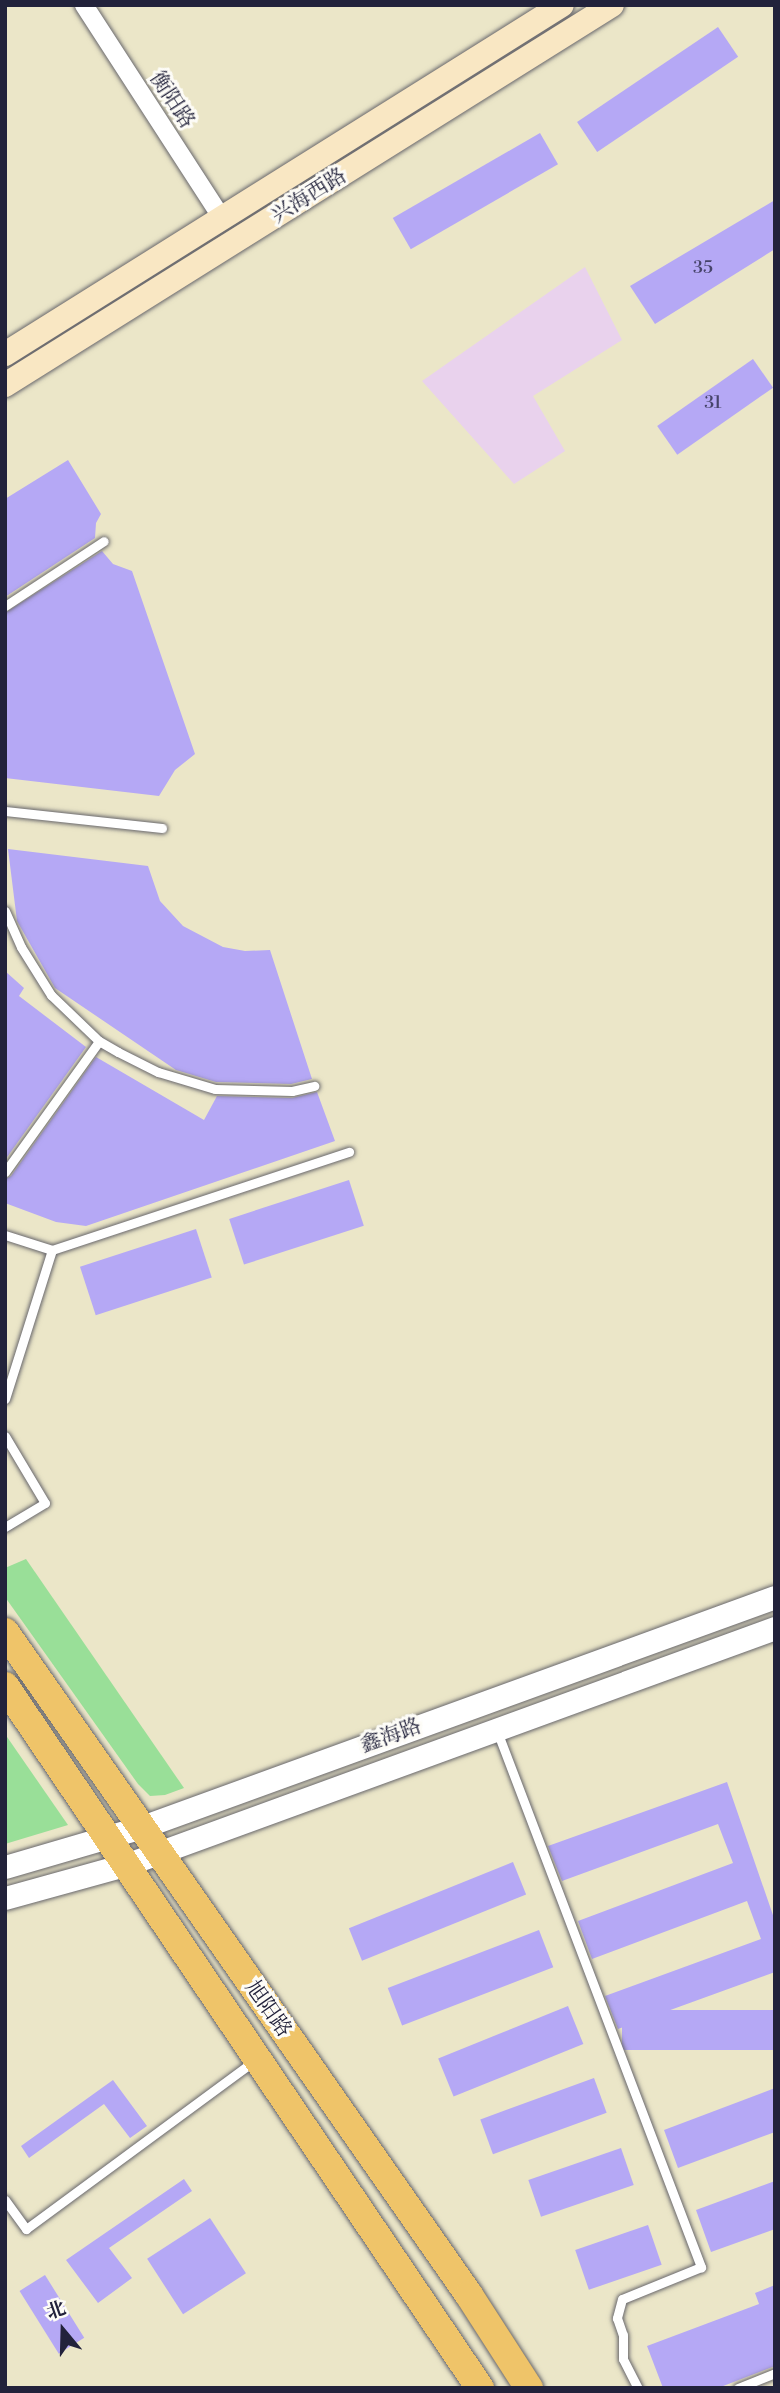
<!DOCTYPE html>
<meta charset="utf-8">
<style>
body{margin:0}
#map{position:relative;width:780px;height:2393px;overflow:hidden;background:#ebe6c8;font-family:"Libre Bodoni","Noto Serif SC",serif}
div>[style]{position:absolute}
.built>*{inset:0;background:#e9d2ed}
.green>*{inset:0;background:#99df98}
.building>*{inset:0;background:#b5a8f5;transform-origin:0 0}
.roads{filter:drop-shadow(0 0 2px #68676c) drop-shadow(0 0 2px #68676c)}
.service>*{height:9px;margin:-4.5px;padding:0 4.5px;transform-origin:4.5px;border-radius:4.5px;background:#fff}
.minor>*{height:18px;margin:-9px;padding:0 9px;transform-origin:9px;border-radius:9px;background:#fff}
.tertiary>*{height:23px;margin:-11.5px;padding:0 11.5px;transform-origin:11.5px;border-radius:11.5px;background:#fff}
.secondary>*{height:24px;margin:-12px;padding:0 12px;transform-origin:12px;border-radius:12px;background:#f9e7c3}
.primary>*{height:28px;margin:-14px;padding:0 14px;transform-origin:14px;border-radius:14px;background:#efc469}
span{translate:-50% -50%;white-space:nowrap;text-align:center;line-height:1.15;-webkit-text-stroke:6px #fdfcf7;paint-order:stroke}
.number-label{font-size:18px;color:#47446a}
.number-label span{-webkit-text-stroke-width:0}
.street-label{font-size:21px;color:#22223b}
.frame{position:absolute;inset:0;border:7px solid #22223b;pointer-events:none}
.north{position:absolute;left:28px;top:2295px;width:70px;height:70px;-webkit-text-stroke:5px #fdfcf7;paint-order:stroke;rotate:341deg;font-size:19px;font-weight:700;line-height:28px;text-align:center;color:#22223b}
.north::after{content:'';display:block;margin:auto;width:24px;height:32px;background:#22223b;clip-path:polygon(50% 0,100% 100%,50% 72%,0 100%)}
</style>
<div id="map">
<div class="built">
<i style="clip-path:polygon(585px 267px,622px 340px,533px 396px,565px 451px,514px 484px,422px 381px)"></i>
</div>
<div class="green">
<i style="clip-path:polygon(26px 1559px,184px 1788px,165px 1795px,150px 1796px,138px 1784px,5px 1597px,5px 1568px)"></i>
<i style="clip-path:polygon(5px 1734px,68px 1825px,5px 1844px)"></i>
</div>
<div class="building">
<i style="left:718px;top:27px;width:36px;height:170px;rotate:56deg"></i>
<i style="left:540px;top:133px;width:36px;height:170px;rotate:60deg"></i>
<i style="clip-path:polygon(775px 200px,775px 249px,655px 324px,630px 286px)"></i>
<i style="left:753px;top:359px;width:35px;height:117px;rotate:55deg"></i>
<i style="clip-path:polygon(68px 460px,101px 514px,96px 523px,95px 538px,5px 597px,5px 499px)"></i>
<i style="clip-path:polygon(102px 551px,113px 564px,132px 571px,195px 754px,175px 770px,159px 796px,5px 778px,5px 613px)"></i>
<i style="clip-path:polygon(8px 849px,148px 866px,160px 901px,183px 926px,223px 947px,245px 951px,270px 950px,312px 1079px,291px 1084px,216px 1082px,176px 1070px,55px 988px,17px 921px)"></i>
<i style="clip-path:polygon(5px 971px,24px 988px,19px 996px,86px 1047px,5px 1160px)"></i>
<i style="clip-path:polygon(96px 1057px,204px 1120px,217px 1096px,292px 1098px,317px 1092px,335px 1141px,86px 1226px,56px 1222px,5px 1203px,5px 1179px,11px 1176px)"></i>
<i style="left:349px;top:1180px;width:48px;height:126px;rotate:72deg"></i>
<i style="left:196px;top:1229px;width:51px;height:122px;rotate:72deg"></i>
<i style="clip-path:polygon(727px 1782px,775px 1921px,775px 1972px,618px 2029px,605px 1996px,761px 1939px,747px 1901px,592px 1959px,578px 1921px,733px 1863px,718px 1824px,562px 1881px,548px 1846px)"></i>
<i style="left:513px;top:1862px;width:35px;height:177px;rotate:68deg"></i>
<i style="left:539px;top:1930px;width:40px;height:162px;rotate:69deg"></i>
<i style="left:568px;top:2006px;width:41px;height:140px;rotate:68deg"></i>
<i style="left:775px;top:2010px;width:40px;height:153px;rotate:90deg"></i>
<i style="left:594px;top:2078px;width:37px;height:121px;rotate:70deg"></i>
<i style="clip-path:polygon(113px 2080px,147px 2126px,130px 2138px,104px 2104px,29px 2158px,21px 2146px)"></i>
<i style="clip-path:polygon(775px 2088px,775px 2132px,678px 2168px,664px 2130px)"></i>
<i style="left:621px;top:2148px;width:39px;height:98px;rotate:71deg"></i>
<i style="clip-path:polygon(184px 2179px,192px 2191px,109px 2248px,132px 2278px,98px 2303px,66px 2260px)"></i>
<i style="clip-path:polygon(775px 2181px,775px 2229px,711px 2252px,696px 2210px)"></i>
<i style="left:210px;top:2218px;width:66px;height:75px;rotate:57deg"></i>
<i style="left:648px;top:2225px;width:42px;height:77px;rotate:71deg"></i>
<i style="left:45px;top:2275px;width:74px;height:30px;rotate:58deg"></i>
<i style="clip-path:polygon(775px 2285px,775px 2366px,718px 2388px,663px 2388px,647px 2346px,759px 2304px,755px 2293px)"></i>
</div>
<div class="roads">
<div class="service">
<i style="left:5px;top:606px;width:118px;rotate:-33.3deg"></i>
<i style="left:5px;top:811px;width:158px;rotate:6.2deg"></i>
<i style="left:5px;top:911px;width:39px;rotate:66deg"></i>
<i style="left:21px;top:947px;width:57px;rotate:58deg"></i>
<i style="left:51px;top:995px;width:66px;rotate:43.8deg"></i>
<i style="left:99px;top:1041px;width:22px;rotate:30deg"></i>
<i style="left:118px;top:1052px;width:45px;rotate:26.6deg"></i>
<i style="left:158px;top:1072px;width:59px;rotate:16.6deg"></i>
<i style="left:215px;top:1089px;width:77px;rotate:1.5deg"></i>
<i style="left:292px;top:1091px;width:23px;rotate:-13deg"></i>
<i style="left:5px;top:1172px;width:161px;rotate:-54.3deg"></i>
<i style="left:5px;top:1235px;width:49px;rotate:17.7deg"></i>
<i style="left:52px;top:1250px;width:313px;rotate:-18.3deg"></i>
<i style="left:5px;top:1399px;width:156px;rotate:-72.5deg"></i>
<i style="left:5px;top:1436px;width:78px;rotate:59.2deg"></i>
<i style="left:45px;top:1503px;width:47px;rotate:149deg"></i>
<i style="left:497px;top:1731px;width:574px;rotate:69.16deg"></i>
<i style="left:701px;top:2267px;width:85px;rotate:157.9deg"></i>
<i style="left:622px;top:2299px;width:20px;rotate:105deg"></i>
<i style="left:617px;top:2318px;width:18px;rotate:71deg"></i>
<i style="left:623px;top:2335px;width:24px;rotate:90deg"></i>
<i style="left:623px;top:2359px;width:33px;rotate:63deg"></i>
<i style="left:5px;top:2200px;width:36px;rotate:54deg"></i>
<i style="left:26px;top:2229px;width:283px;rotate:-36.4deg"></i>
<i style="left:738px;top:2388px;width:40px;rotate:-22deg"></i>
</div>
<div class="minor">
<i style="left:84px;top:5px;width:256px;rotate:57.1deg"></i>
</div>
<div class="tertiary">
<i style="left:5px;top:1867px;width:143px;rotate:-16.3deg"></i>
<i style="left:142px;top:1827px;width:673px;rotate:-19.97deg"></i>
<i style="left:5px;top:1898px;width:128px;rotate:-15.5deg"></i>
<i style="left:128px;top:1864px;width:689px;rotate:-20.04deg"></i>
</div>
<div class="secondary">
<i style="left:5px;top:354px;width:657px;rotate:-32.07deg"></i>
<i style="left:5px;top:385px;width:716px;rotate:-32.05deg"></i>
</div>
<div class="primary">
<i style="left:5px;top:1632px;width:809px;rotate:55.01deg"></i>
<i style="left:469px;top:2295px;width:111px;rotate:57.2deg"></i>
<i style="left:5px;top:1686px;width:848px;rotate:55.92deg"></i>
</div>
</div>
<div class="number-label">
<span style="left:703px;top:268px">35</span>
<span style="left:713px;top:403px">31</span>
</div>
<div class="street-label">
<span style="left:172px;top:100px;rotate:57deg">衡阳路</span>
<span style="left:309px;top:196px;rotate:-32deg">兴海西路</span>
<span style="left:391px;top:1736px;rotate:-20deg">鑫海路</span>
<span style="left:268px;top:2009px;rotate:55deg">旭阳路</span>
</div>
<div class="frame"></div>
<div class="north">北</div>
</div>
